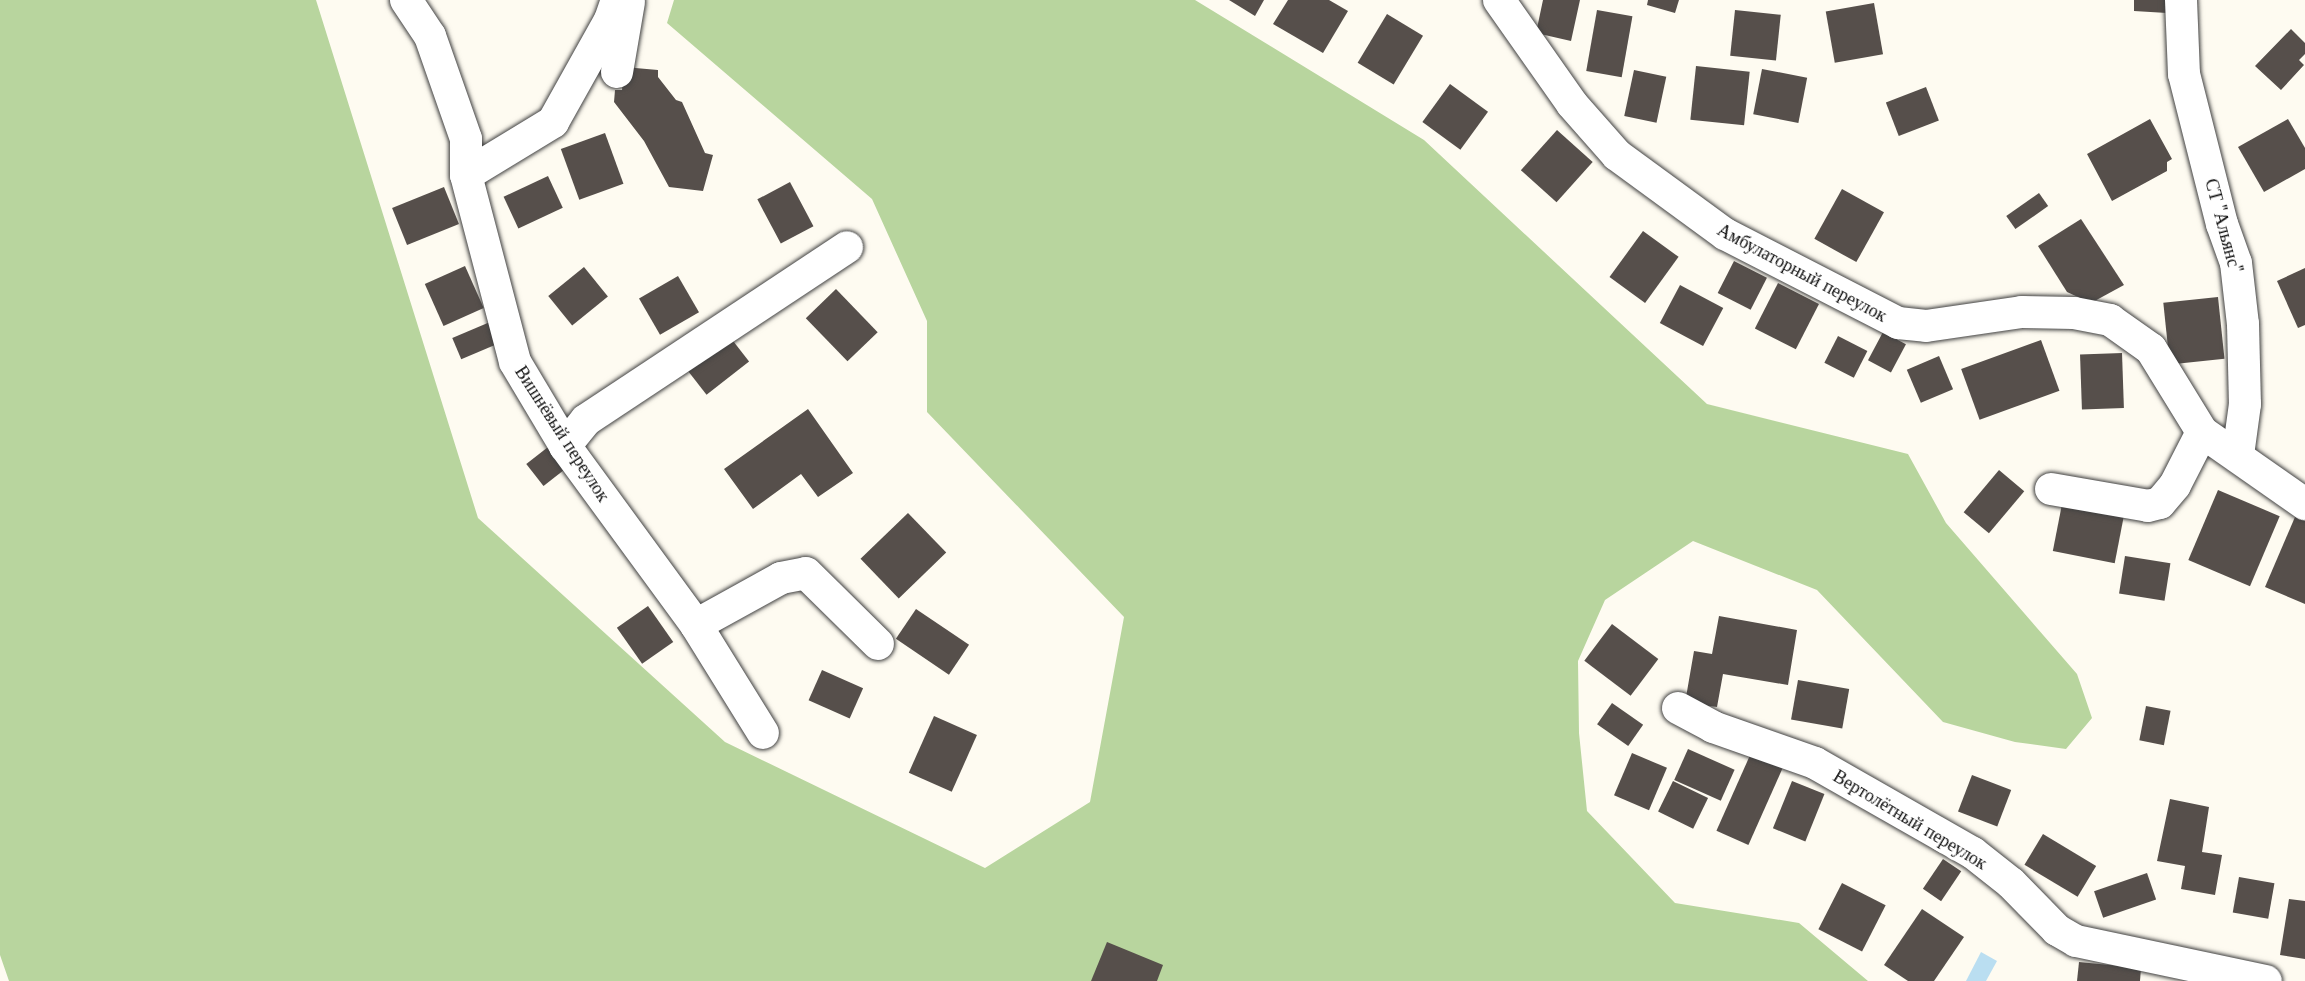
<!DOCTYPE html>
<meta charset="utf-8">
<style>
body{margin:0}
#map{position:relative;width:2305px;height:981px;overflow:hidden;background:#fefbf1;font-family:"Libre Baskerville",serif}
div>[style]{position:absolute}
.forest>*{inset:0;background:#b8d59e}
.water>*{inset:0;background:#badef1}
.building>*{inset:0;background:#564f4b;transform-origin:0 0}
.roads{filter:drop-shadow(0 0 2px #414141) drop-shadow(0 0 2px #414141)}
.minor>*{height:32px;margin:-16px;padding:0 16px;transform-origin:16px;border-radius:16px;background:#fff}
span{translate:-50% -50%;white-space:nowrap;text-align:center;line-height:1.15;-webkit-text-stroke:6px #fff;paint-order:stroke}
.street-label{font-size:18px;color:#0e0e0e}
</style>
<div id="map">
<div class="forest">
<i style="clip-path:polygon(0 0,316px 0,478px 518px,725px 742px,985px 868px,1090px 802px,1124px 617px,927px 412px,927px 321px,872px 199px,667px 23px,674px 0,1195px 0,1424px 140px,1707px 404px,1908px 454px,1946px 523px,2077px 674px,2092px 718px,2066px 749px,2015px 742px,1943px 722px,1817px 590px,1693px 541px,1605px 600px,1578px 661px,1579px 733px,1587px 811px,1675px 903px,1799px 923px,1868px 981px,9px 981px,0 955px)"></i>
</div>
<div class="water">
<i style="clip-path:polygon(1981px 952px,1997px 961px,1986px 981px,1966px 981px)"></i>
</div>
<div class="building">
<i style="clip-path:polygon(1229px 0,1264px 0,1255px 16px)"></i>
<i style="clip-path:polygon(1288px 0,1329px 0,1348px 11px,1323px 53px,1273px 24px)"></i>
<i style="clip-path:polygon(1543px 0,1580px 0,1571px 41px,1536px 33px)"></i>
<i style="clip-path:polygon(1648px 0,1679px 0,1675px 13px,1647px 5px)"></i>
<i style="clip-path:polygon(2134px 0,2168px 0,2167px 13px,2134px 11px)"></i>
<i style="left:1874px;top:3px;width:52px;height:49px;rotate:80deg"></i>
<i style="left:1597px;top:10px;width:36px;height:62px;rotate:10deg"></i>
<i style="left:1735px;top:10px;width:46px;height:46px;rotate:6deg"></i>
<i style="left:1387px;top:14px;width:42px;height:57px;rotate:31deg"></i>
<i style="clip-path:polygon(2291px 29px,2305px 43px,2305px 54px,2299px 60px,2304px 65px,2281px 90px,2255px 66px)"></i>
<i style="left:1696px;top:66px;width:54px;height:54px;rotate:6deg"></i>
<i style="clip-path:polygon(624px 67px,658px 70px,658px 77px,676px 100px,682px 102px,705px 153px,713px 155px,703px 191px,669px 187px,644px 141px,614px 102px,615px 90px,622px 90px)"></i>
<i style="left:1762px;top:69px;width:46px;height:46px;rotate:11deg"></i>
<i style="left:1634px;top:70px;width:33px;height:47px;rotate:12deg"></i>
<i style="left:1450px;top:84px;width:47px;height:47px;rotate:36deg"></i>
<i style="left:1926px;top:87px;width:36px;height:43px;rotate:69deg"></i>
<i style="clip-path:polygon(2150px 119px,2172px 159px,2167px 162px,2167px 171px,2112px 201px,2087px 154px)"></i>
<i style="clip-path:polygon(2288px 119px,2305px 148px,2305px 169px,2264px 192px,2238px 147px)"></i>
<i style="left:1557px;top:130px;width:48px;height:54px;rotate:42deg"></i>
<i style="left:605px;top:133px;width:54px;height:47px;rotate:70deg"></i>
<i style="left:548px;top:176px;width:35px;height:49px;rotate:65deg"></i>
<i style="left:790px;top:182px;width:50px;height:37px;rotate:62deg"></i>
<i style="left:444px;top:187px;width:40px;height:56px;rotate:68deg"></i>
<i style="left:1842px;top:189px;width:48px;height:57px;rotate:29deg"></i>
<i style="left:2039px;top:193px;width:16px;height:40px;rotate:55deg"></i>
<i style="clip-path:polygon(2081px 219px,2124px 285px,2091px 303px,2067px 292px,2038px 246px)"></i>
<i style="left:1643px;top:231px;width:44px;height:57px;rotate:36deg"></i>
<i style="left:1734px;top:261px;width:37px;height:36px;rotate:27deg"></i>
<i style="left:465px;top:266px;width:46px;height:44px;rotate:66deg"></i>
<i style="left:584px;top:267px;width:38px;height:46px;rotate:51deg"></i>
<i style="clip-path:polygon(2305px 268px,2305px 325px,2298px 328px,2277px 281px)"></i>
<i style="left:678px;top:276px;width:42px;height:45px;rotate:60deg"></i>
<i style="left:1778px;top:283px;width:46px;height:51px;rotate:27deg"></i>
<i style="left:1680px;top:285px;width:49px;height:43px;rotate:28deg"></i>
<i style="left:836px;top:289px;width:60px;height:42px;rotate:46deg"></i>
<i style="left:2218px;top:297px;width:62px;height:55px;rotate:84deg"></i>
<i style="left:490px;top:322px;width:23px;height:41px;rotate:67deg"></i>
<i style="left:1883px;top:332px;width:26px;height:32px;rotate:28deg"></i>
<i style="left:1838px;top:336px;width:33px;height:30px;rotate:27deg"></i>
<i style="left:730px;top:337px;width:31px;height:54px;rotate:52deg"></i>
<i style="left:2041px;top:340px;width:54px;height:85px;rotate:70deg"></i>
<i style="left:2122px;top:353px;width:55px;height:42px;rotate:88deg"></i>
<i style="left:1939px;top:356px;width:36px;height:35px;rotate:67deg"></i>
<i style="clip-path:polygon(808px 409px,853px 473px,818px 497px,801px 474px,753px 509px,724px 469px)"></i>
<i style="left:557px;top:440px;width:28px;height:39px;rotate:52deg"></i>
<i style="left:1999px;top:470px;width:33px;height:55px;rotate:40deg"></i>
<i style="left:2218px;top:490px;width:67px;height:76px;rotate:23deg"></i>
<i style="left:2062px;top:504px;width:63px;height:48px;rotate:11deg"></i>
<i style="left:908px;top:513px;width:55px;height:66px;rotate:46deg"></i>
<i style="clip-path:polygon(2295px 517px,2305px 521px,2305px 604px,2265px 587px)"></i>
<i style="left:2125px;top:556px;width:46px;height:38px;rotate:9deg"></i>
<i style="left:648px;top:606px;width:44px;height:38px;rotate:55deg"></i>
<i style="left:916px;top:609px;width:64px;height:36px;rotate:34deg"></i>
<i style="clip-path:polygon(1719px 616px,1797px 630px,1788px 685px,1723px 674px,1717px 707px,1685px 703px,1694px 651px,1712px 654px)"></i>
<i style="left:1612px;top:624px;width:58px;height:46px;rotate:37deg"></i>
<i style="left:822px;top:670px;width:45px;height:33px;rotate:24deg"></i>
<i style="left:1798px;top:680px;width:52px;height:40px;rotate:10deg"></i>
<i style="left:1612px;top:703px;width:38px;height:26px;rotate:35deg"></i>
<i style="left:2146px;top:706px;width:25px;height:35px;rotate:11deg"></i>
<i style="left:934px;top:716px;width:47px;height:62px;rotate:24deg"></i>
<i style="left:1688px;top:749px;width:51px;height:34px;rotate:24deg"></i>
<i style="left:1632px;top:753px;width:38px;height:46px;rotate:23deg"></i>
<i style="left:1751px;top:753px;width:35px;height:85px;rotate:24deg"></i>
<i style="left:1972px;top:775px;width:42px;height:39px;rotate:21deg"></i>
<i style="left:1673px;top:781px;width:39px;height:34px;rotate:26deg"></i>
<i style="left:1792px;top:781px;width:35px;height:51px;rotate:22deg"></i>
<i style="clip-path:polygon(2170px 799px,2209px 807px,2202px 852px,2222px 855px,2215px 895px,2181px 889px,2185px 866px,2157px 861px)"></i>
<i style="left:2043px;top:834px;width:62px;height:36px;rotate:31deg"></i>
<i style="left:1943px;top:859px;width:22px;height:36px;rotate:34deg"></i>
<i style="left:2147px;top:873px;width:28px;height:56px;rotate:71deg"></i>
<i style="left:2239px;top:877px;width:36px;height:36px;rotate:10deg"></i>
<i style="left:1842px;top:883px;width:49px;height:52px;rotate:27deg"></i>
<i style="clip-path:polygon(2289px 899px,2305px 901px,2305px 959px,2280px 955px)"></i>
<i style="clip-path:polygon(1922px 909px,1964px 937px,1934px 981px,1908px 981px,1884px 965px)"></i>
<i style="clip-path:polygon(1107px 942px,1163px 965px,1157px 981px,1091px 981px)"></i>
<i style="clip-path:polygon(2079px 962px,2141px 968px,2140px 981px,2077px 981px)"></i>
</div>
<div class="roads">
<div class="minor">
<i style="left:406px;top:0;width:43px;rotate:56.3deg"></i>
<i style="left:430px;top:36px;width:109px;rotate:70.7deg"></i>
<i style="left:466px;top:139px;width:36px;rotate:90deg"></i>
<i style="left:466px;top:175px;width:193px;rotate:75.3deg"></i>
<i style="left:515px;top:362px;width:98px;rotate:59.2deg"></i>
<i style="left:565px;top:446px;width:222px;rotate:53.8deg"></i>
<i style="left:696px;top:625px;width:127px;rotate:58.2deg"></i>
<i style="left:1499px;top:0;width:127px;rotate:54.9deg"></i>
<i style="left:1572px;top:104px;width:68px;rotate:48.6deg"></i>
<i style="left:1617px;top:155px;width:134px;rotate:36.2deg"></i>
<i style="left:1725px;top:234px;width:195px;rotate:27.2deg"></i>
<i style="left:1898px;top:323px;width:28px;rotate:6deg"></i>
<i style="left:1926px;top:326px;width:97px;rotate:-8.3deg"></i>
<i style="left:2022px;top:312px;width:52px;rotate:1.1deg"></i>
<i style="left:2074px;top:313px;width:37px;rotate:11deg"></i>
<i style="left:2110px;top:320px;width:50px;rotate:35.3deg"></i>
<i style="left:2151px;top:349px;width:97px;rotate:58.4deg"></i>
<i style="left:2202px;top:432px;width:126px;rotate:35deg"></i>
<i style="left:2181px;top:0;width:74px;rotate:87.7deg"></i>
<i style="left:2184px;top:74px;width:155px;rotate:75.8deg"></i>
<i style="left:2222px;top:224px;width:41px;rotate:70.3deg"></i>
<i style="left:2236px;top:263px;width:61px;rotate:83.5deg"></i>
<i style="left:2243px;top:324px;width:80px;rotate:88.6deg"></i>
<i style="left:2245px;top:404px;width:51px;rotate:97.8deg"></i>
<i style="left:617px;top:72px;width:71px;rotate:-80.3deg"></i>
<i style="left:466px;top:175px;width:102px;rotate:-31.3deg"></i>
<i style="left:553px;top:122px;width:117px;rotate:-60.8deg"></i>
<i style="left:610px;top:20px;width:21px;rotate:-71deg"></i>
<i style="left:565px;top:446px;width:33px;rotate:-51deg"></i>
<i style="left:586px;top:420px;width:313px;rotate:-33.5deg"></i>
<i style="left:2051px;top:489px;width:98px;rotate:9.9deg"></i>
<i style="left:2148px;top:506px;width:12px;rotate:-14deg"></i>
<i style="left:2160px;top:503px;width:23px;rotate:-50deg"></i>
<i style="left:2175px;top:485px;width:59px;rotate:-63deg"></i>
<i style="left:696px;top:625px;width:97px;rotate:-28.9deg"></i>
<i style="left:781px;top:578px;width:25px;rotate:-11deg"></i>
<i style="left:806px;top:573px;width:101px;rotate:44.6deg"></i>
<i style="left:1678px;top:708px;width:40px;rotate:28deg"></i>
<i style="left:1713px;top:727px;width:108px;rotate:19.4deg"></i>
<i style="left:1815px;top:763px;width:182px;rotate:29.7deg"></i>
<i style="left:1973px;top:853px;width:48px;rotate:38.3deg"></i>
<i style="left:2011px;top:883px;width:66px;rotate:45.6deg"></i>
<i style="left:2057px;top:930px;width:22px;rotate:30deg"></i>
<i style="left:2076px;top:941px;width:194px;rotate:11.9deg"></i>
</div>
</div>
<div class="street-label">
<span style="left:2223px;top:226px;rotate:75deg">СТ "Альянс"</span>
<span style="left:1802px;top:273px;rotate:28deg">Амбулаторный переулок</span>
<span style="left:562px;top:434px;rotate:57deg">Вишнёвый переулок</span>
<span style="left:1910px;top:820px;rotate:31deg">Вертолётный переулок</span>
</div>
</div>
